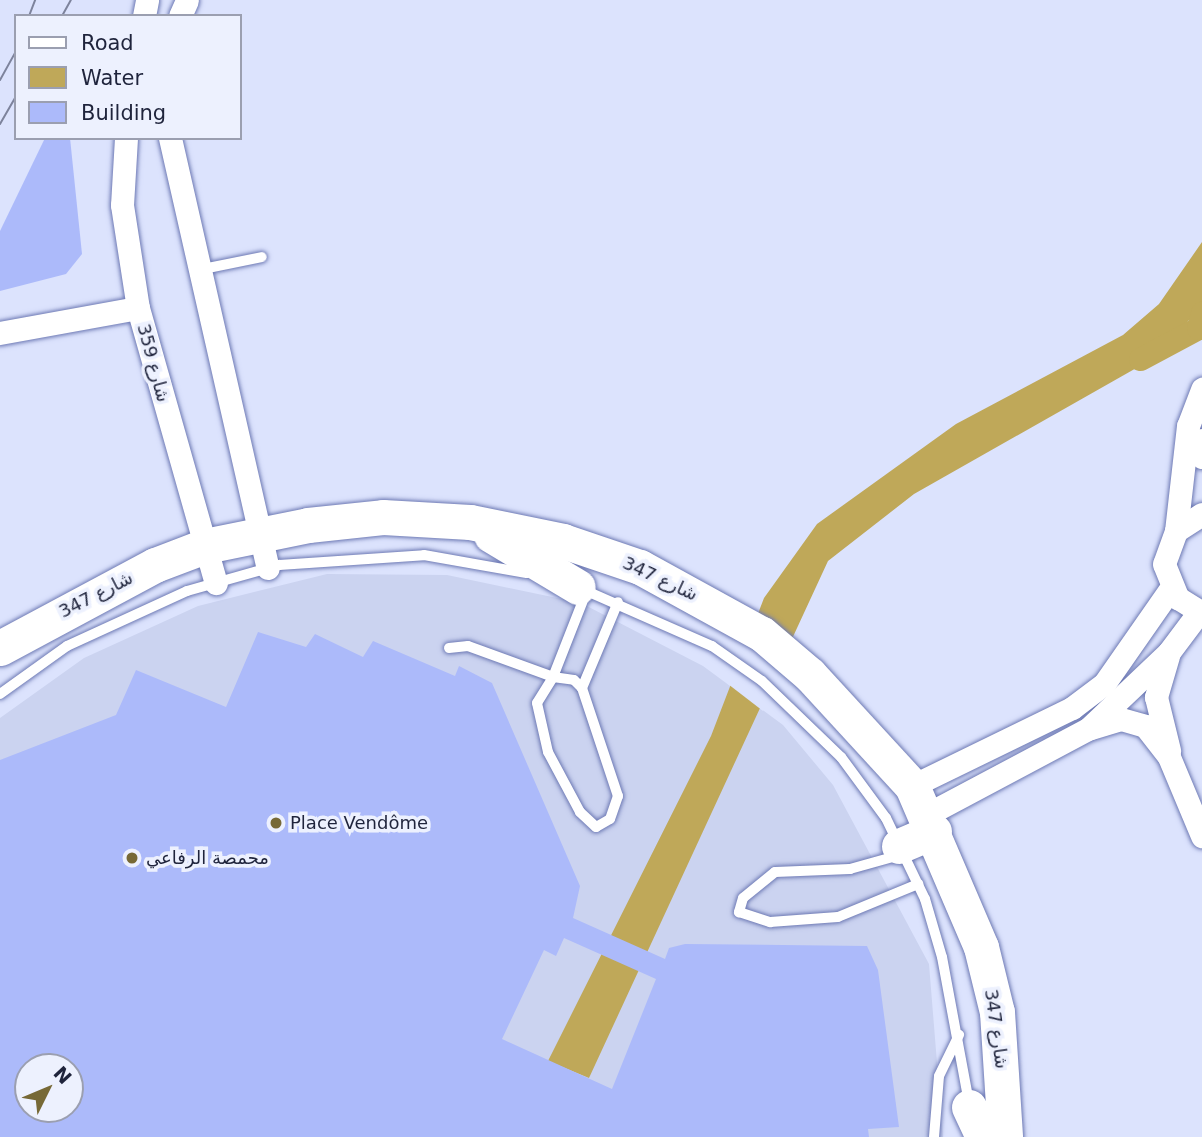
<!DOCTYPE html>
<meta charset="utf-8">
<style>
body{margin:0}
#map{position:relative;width:1202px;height:1137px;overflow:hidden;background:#dce3fd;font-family:"DejaVu Sans",Cairo,sans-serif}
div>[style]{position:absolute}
.built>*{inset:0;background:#cbd3f0}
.water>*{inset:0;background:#bfa859}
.pier>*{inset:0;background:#dce3fd}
.canal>*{height:23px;margin:-11.5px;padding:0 11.5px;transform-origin:11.5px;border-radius:11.5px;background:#bfa859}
.building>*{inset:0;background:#acbafa}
.roads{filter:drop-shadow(0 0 2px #6d79b4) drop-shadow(0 0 2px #6d79b4)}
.service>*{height:10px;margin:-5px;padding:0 5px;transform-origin:5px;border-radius:5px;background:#fff}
.minor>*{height:23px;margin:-11.5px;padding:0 11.5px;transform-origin:11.5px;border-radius:11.5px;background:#fff}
.primary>*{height:35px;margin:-17.5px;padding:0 17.5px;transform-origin:17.5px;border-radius:17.5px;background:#fff}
.tram>*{height:2px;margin:-1px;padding:0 1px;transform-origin:1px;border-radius:1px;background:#7d839c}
.dots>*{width:19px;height:19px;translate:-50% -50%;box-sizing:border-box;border:4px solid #edf1fe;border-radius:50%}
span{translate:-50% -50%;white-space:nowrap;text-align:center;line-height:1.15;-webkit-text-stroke:7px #edf1fe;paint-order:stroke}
.street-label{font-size:18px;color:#1f243c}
.poi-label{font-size:18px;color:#1f243c}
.left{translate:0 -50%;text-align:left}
.legend{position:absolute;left:14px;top:14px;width:228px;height:126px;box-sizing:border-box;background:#edf1fe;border:2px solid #9b9fb0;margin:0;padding:9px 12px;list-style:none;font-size:21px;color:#1f243c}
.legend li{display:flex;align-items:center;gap:14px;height:35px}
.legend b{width:35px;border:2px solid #9b9fb0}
.north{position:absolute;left:14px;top:1053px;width:70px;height:70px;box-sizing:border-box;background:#edf1fe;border:2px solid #9b9fb0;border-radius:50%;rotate:47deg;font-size:19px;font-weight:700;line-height:28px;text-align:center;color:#1f243c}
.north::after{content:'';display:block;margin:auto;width:24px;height:32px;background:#776936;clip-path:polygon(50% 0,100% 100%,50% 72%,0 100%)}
</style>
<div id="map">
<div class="built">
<i style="clip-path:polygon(evenodd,327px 574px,447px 575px,581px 603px,703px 666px,783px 725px,833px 785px,929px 964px,943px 1137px,0 1137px,0 718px,84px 658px,198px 606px,327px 574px,28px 1067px,70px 1067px,70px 1109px,28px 1109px,28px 1067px)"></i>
</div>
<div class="water">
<i style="clip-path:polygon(1202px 242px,1202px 306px,1154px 358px,914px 494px,828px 561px,589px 1078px,548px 1061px,711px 736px,764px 598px,817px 524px,956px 424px,1123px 335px,1159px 304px)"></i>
</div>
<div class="pier">
<i style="clip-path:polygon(756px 614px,794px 640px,763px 711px,728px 684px)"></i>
</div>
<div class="canal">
<i style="left:1140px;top:359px;width:66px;rotate:-28.1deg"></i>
<i style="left:1198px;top:328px;width:16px;rotate:-75deg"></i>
</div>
<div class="building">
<i style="clip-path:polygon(45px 138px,70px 138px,82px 254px,66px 274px,0 291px,0 231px)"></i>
<i style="clip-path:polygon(evenodd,258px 632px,306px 647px,315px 634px,363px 657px,373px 641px,455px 676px,459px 666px,492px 683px,580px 886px,573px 918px,665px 959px,669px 948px,685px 944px,867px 946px,878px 970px,899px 1127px,868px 1129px,869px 1137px,0 1137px,0 760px,116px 715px,136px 670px,226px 707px,258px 632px,564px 938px,656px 979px,612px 1089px,502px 1039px,544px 950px,556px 956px,564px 938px,258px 632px,28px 1067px,70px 1067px,70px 1109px,28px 1109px,28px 1067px)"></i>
</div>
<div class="roads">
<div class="service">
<i style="left:198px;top:270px;width:65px;rotate:-11.5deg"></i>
<i style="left:582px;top:589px;width:142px;rotate:23.7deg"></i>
<i style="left:712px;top:646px;width:61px;rotate:35deg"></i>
<i style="left:762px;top:681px;width:110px;rotate:43.9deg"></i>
<i style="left:841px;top:757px;width:76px;rotate:53.6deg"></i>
<i style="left:886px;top:818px;width:90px;rotate:64.3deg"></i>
<i style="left:925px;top:899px;width:60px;rotate:73.7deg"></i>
<i style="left:942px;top:957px;width:148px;rotate:79.5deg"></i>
<i style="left:449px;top:648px;width:19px;rotate:-6deg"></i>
<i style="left:468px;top:646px;width:90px;rotate:20deg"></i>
<i style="left:553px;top:677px;width:90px;rotate:-68.6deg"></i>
<i style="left:553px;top:677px;width:21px;rotate:8deg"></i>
<i style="left:574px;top:680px;width:11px;rotate:45deg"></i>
<i style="left:582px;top:688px;width:114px;rotate:71.6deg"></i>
<i style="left:618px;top:796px;width:24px;rotate:109deg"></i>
<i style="left:610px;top:819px;width:16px;rotate:150deg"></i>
<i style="left:596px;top:827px;width:22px;rotate:-137deg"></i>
<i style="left:580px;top:812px;width:68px;rotate:-118.1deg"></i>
<i style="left:548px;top:752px;width:50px;rotate:-102.7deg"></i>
<i style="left:537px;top:703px;width:31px;rotate:-58deg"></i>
<i style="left:582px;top:688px;width:93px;rotate:-67.3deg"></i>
<i style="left:0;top:694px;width:82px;rotate:-35.6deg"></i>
<i style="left:67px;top:646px;width:132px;rotate:-24.6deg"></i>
<i style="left:187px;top:591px;width:96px;rotate:-15.8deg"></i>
<i style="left:279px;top:565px;width:145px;rotate:-3.9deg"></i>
<i style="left:424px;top:555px;width:104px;rotate:10deg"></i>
<i style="left:900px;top:855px;width:52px;rotate:164.4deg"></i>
<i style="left:850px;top:869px;width:75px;rotate:177.7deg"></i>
<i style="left:775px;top:872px;width:41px;rotate:140.9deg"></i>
<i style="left:743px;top:898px;width:15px;rotate:106deg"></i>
<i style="left:739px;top:912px;width:33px;rotate:18deg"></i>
<i style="left:770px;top:922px;width:68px;rotate:-4.2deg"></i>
<i style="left:838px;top:917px;width:87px;rotate:-22.4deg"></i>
<i style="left:934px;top:1137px;width:61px;rotate:-85.3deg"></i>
<i style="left:939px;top:1076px;width:46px;rotate:-64deg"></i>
</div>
<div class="minor">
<i style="left:144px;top:16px;width:16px;rotate:-79deg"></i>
<i style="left:180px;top:16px;width:17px;rotate:-66deg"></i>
<i style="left:126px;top:138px;width:67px;rotate:93.4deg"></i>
<i style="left:122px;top:205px;width:104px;rotate:81.2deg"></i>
<i style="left:138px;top:308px;width:286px;rotate:74.2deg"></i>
<i style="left:170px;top:138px;width:441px;rotate:77.2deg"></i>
<i style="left:0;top:333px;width:140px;rotate:-10.3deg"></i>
<i style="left:1202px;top:440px;width:17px;rotate:90deg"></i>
<i style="left:1202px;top:514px;width:31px;rotate:147deg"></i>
<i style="left:1176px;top:531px;width:35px;rotate:110deg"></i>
<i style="left:1164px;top:564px;width:37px;rotate:68deg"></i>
<i style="left:1178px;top:598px;width:28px;rotate:32deg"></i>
<i style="left:1176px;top:531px;width:106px;rotate:-83.5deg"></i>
<i style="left:1188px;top:426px;width:40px;rotate:-69deg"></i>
<i style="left:1168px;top:656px;width:43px;rotate:106.3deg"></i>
<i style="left:1156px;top:697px;width:55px;rotate:76.2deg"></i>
<i style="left:1091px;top:728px;width:31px;rotate:-17deg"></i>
<i style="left:1121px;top:719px;width:25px;rotate:16deg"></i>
<i style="left:1145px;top:726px;width:39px;rotate:52deg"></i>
<i style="left:1169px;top:757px;width:86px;rotate:67.3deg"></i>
<i style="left:912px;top:786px;width:178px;rotate:-26deg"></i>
<i style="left:1072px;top:708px;width:40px;rotate:-37deg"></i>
<i style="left:1104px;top:684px;width:117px;rotate:-55.1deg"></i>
<i style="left:926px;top:815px;width:183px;rotate:-28deg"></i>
<i style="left:1088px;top:729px;width:112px;rotate:-43.5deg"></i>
<i style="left:1169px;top:652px;width:50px;rotate:-53.1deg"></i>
</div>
<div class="primary">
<i style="left:491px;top:535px;width:101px;rotate:30.9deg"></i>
<i style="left:0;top:648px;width:176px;rotate:-28.2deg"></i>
<i style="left:155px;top:565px;width:53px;rotate:-20.8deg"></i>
<i style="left:205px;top:546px;width:105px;rotate:-11.5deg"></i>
<i style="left:308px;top:525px;width:75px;rotate:-6.1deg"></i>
<i style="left:383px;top:517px;width:87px;rotate:3.3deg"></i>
<i style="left:470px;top:522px;width:95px;rotate:11.5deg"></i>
<i style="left:563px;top:541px;width:81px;rotate:18.7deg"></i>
<i style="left:640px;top:567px;width:139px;rotate:28.8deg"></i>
<i style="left:762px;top:634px;width:63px;rotate:40.5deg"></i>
<i style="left:810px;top:675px;width:151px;rotate:47.4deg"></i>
<i style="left:912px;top:786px;width:175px;rotate:66.8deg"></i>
<i style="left:981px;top:947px;width:67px;rotate:76.2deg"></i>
<i style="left:997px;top:1012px;width:125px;rotate:86.3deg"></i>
<i style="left:899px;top:846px;width:38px;rotate:-23deg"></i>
<i style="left:969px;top:1107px;width:33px;rotate:65deg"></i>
</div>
</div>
<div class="tram">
<i style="left:29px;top:16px;width:17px;rotate:-69deg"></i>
<i style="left:62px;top:16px;width:18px;rotate:-61deg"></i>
<i style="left:0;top:80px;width:33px;rotate:-61deg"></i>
<i style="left:0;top:124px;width:32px;rotate:-60deg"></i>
</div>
<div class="dots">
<i style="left:276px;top:823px;background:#776936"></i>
<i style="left:132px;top:858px;background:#776936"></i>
</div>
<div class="street-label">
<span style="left:153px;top:363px;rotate:75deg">شارع 359</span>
<span style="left:660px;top:579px;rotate:25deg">شارع 347</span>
<span style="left:96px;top:595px;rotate:-27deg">شارع 347</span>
<span style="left:996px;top:1029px;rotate:82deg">شارع 347</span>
</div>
<div class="poi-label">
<span class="left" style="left:290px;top:823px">Place Vendôme</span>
<span class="left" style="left:146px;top:858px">محمصة الرفاعي</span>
</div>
<ul class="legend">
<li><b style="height:9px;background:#fff"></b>Road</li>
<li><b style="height:19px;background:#bfa859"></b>Water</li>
<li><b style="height:19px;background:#acbafa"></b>Building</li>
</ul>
<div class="north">N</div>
</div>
